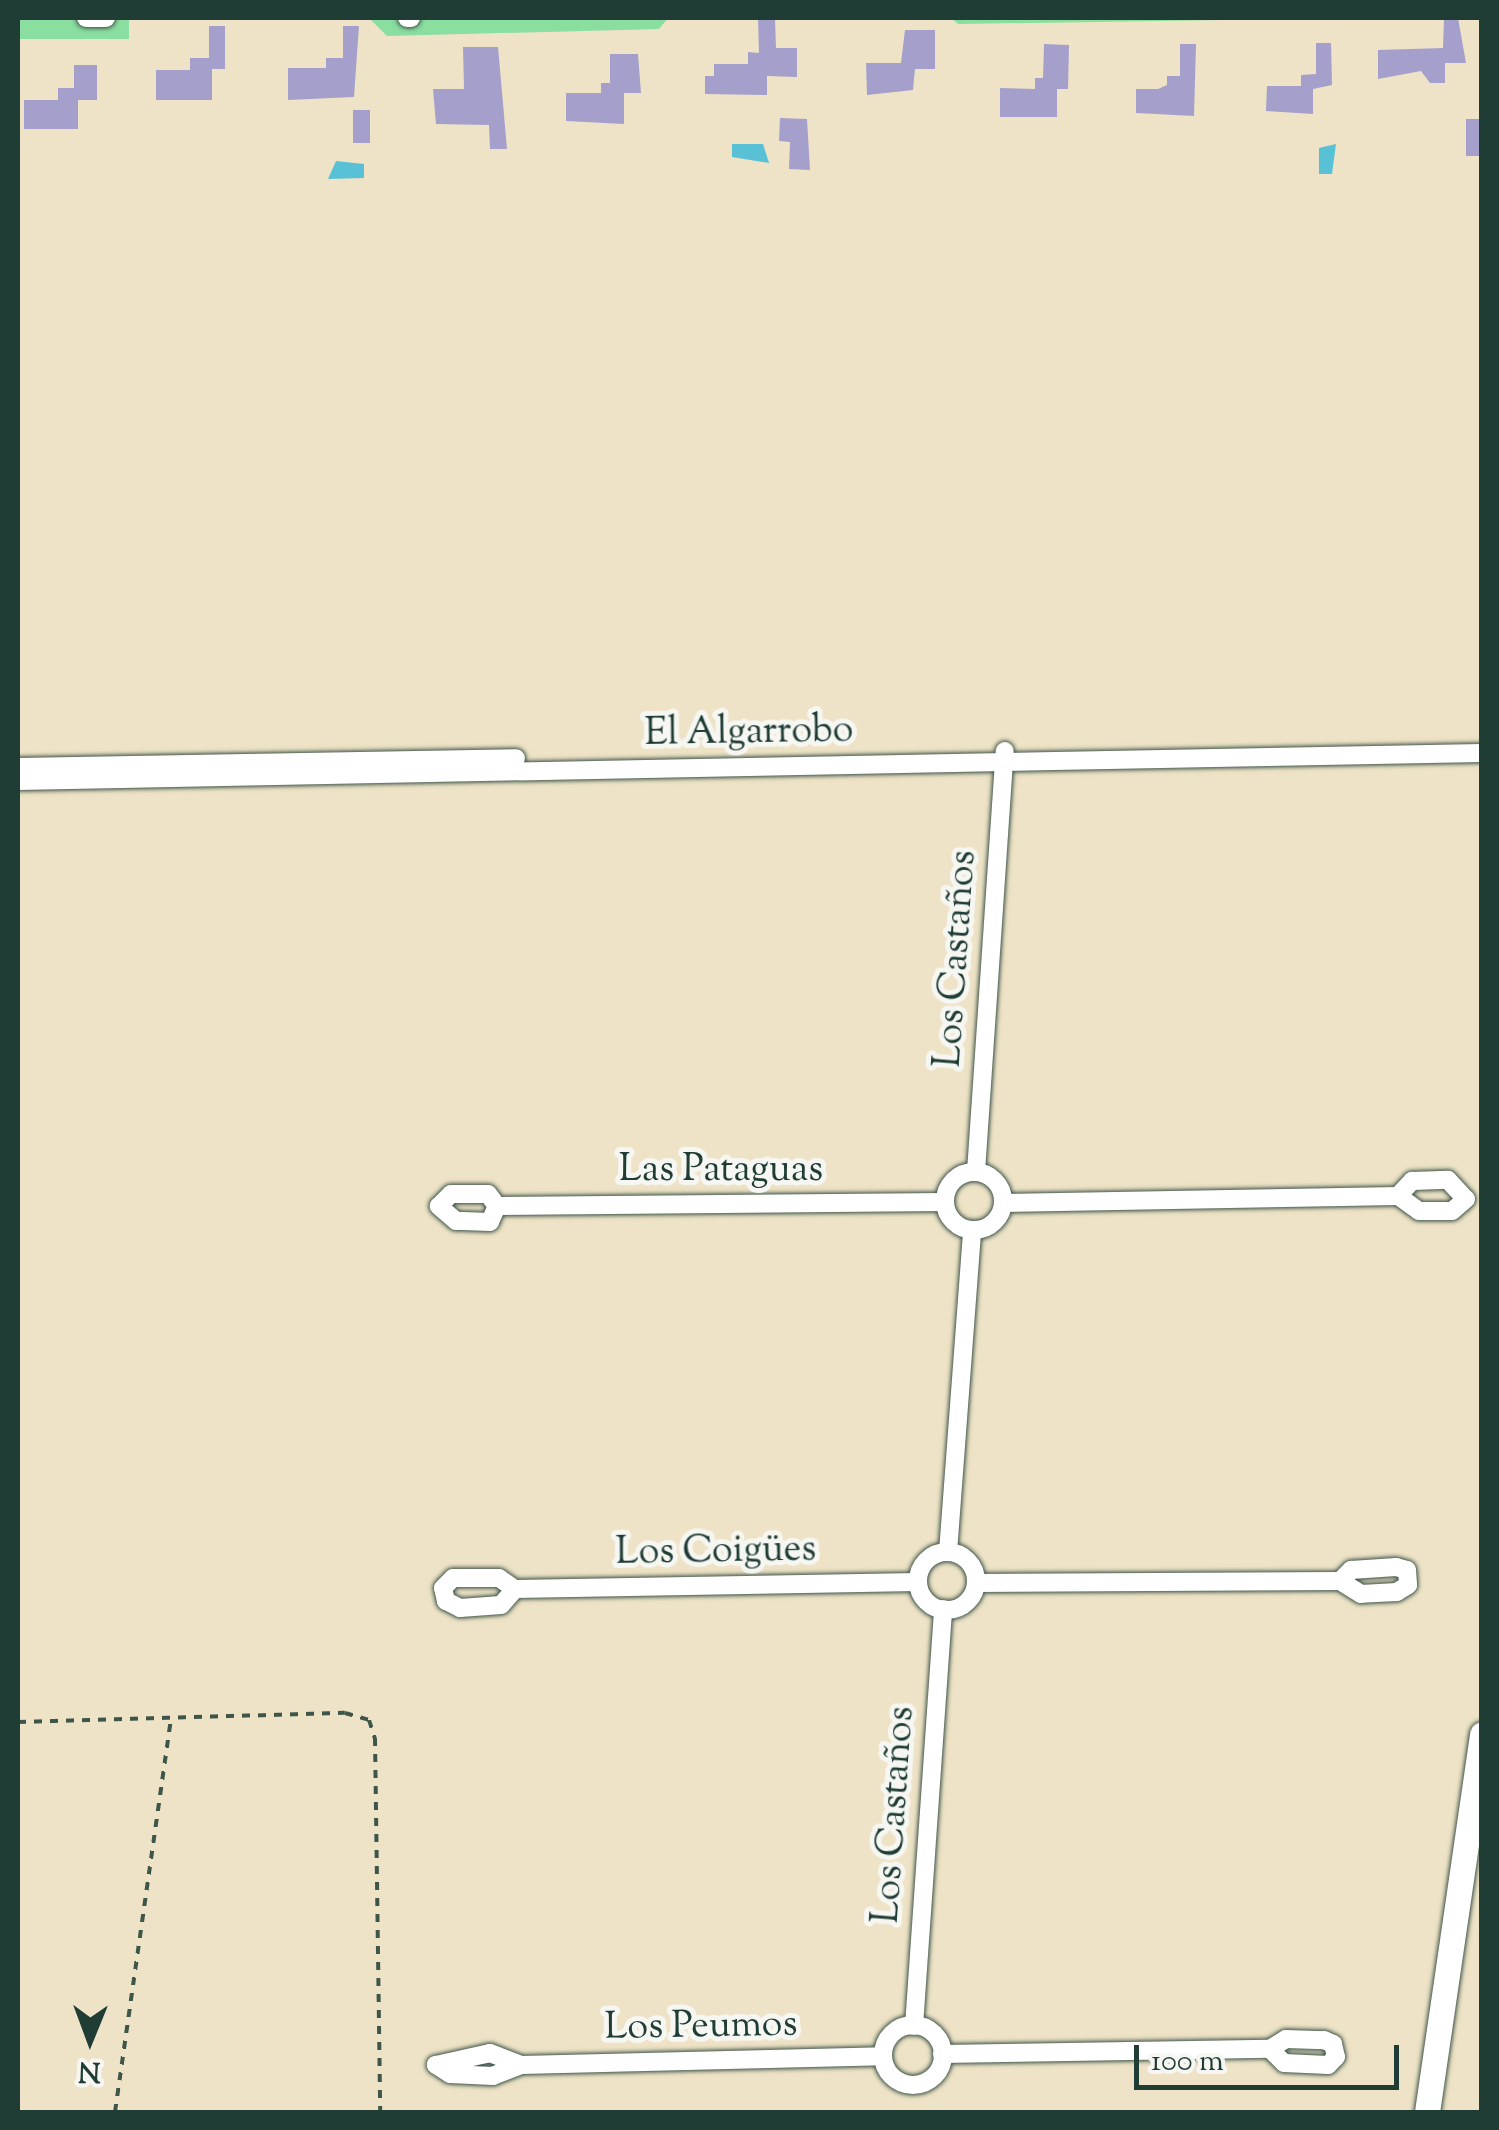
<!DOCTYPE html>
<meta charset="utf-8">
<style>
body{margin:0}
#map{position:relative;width:1499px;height:2130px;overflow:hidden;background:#eee3c6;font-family:"Sorts Mill Goudy",serif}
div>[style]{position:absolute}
.green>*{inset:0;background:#8adea0;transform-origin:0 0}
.water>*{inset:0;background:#59c1d6}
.building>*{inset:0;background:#a59fcb;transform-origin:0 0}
.path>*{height:4px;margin-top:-2px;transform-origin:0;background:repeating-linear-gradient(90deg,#3e564a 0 8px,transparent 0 16px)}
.roads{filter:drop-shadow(0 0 2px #3e564a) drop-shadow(0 0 2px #3e564a)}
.street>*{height:18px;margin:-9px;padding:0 9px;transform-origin:9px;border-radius:9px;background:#fff}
.street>.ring{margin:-9px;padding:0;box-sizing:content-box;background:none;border:18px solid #fff;border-radius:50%}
.secondary>*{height:25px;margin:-12.5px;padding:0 12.5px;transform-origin:12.5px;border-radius:12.5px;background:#fff}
span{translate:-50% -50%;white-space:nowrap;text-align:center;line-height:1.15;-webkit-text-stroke:10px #f6f6f2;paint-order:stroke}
.street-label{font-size:38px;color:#1f3d34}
.frame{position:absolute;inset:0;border:20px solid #1f3d34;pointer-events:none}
.north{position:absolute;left:40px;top:1990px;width:100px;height:100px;-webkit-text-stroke:8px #f6f6f2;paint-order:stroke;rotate:181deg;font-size:28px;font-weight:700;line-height:40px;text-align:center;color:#1f3d34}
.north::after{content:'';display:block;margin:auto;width:35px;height:45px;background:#1f3d34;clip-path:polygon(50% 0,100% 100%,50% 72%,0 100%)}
.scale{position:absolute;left:1134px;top:2045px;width:265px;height:45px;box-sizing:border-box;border:5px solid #1f3d34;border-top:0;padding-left:12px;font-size:30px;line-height:35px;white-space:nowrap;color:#1f3d34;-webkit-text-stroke:8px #f6f6f2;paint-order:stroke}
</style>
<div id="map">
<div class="green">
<i style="left:18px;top:18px;width:111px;height:21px"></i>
<i style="clip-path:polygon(369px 18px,668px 18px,659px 29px,387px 36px)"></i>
<i style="clip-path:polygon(951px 18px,1358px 18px,958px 24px)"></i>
</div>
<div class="water">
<i style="clip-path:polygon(732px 144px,763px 144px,769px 163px,732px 157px)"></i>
<i style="clip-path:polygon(1336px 144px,1332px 174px,1319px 174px,1319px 148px)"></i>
<i style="clip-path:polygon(336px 161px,364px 164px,364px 178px,328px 179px)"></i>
</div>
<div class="building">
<i style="clip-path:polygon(758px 18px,775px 18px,776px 48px,797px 48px,797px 77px,767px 76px,767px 95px,705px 94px,705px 76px,714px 76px,714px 64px,748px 64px,748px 52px,759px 53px)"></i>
<i style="clip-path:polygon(1444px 18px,1458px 18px,1466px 63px,1445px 63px,1445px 83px,1430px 83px,1421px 71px,1378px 79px,1378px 50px,1443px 48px)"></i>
<i style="clip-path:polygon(209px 26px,225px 26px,225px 69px,212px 69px,212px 100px,156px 100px,156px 70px,190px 70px,190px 58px,209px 58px)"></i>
<i style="clip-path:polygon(343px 26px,359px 26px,354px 97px,288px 100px,288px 68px,326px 68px,326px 58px,343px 58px)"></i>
<i style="clip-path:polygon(905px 30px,935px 30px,935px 69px,915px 69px,913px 90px,867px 95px,866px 63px,901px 63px)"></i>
<i style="clip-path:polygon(1316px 43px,1331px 43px,1332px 85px,1313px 89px,1313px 114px,1266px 111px,1267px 86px,1301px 86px,1301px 75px,1316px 74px)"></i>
<i style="clip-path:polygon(1044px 44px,1069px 45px,1068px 89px,1057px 89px,1057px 117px,1000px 117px,1000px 88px,1035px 89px,1035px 78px,1043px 78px)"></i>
<i style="clip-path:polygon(1180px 44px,1196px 44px,1194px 116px,1136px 113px,1136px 89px,1158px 89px,1167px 85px,1167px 76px,1180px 76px)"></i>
<i style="clip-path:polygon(463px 47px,498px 47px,507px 149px,490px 149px,489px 125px,436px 124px,433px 89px,464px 89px)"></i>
<i style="clip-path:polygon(610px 54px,638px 54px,641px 93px,624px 93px,624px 124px,566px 121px,566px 93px,601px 93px,601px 83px,610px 83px)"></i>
<i style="clip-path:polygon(74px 65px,97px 65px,97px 100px,78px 100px,78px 129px,24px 129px,24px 100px,58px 100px,58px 88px,74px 88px)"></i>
<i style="left:353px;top:110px;width:17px;height:33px"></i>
<i style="clip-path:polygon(780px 118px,807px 119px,810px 170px,789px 169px,790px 142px,779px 141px)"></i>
<i style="left:1466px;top:119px;width:16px;height:37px"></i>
</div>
<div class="path">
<i style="left:18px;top:1722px;width:327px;rotate:-1.6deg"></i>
<i style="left:345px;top:1713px;width:25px;rotate:16deg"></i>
<i style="left:369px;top:1720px;width:19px;rotate:72deg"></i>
<i style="left:375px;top:1738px;width:374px;rotate:89.2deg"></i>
<i style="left:115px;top:2112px;width:397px;rotate:-81.9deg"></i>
</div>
<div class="roads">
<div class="street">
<i style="left:86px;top:18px;width:20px"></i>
<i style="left:407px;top:18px;width:4px"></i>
<i style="left:18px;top:767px;width:498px;rotate:-1deg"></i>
<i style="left:18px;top:781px;width:1464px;rotate:-1.1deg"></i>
<i style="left:976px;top:1172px;width:422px;rotate:-86.1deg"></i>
<i class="ring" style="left:945px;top:1172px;width:40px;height:40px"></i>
<i style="left:1448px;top:1180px;width:26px;rotate:47deg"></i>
<i style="left:1466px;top:1199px;width:18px;rotate:139deg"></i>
<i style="left:1452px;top:1211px;width:33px;rotate:180deg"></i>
<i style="left:1419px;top:1211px;width:26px;rotate:-144deg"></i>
<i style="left:1398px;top:1196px;width:21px;rotate:-47deg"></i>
<i style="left:1412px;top:1181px;width:36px;rotate:-2deg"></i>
<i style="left:451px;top:1194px;width:37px"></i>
<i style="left:488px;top:1194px;width:15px;rotate:53deg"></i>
<i style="left:497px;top:1206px;width:17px;rotate:114deg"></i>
<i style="left:490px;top:1222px;width:34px;rotate:-178deg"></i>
<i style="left:456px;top:1221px;width:23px;rotate:-139deg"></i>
<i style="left:439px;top:1206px;width:17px;rotate:-45deg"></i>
<i style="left:1003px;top:1203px;width:395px;rotate:-1deg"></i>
<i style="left:497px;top:1206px;width:448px;rotate:-0.5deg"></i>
<i style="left:948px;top:1552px;width:323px;rotate:-85.7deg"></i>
<i class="ring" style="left:918px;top:1552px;width:40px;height:40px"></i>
<i style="left:1396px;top:1567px;width:11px;rotate:15deg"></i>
<i style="left:1407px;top:1570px;width:15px;rotate:86deg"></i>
<i style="left:1408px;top:1585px;width:13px;rotate:148deg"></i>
<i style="left:1397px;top:1592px;width:36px;rotate:177deg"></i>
<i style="left:1361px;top:1594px;width:25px;rotate:-148deg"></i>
<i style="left:1340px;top:1581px;width:16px;rotate:-45deg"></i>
<i style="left:1351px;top:1570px;width:45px;rotate:-3.8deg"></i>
<i style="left:453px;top:1578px;width:46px"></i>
<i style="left:499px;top:1578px;width:19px;rotate:35deg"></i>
<i style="left:515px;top:1589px;width:21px;rotate:131deg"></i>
<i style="left:501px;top:1605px;width:41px;rotate:175.8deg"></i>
<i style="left:460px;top:1608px;width:16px;rotate:-153deg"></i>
<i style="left:446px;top:1601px;width:13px;rotate:-103deg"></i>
<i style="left:443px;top:1588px;width:14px;rotate:-45deg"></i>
<i style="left:976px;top:1583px;width:364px;rotate:-0.3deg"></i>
<i style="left:515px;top:1589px;width:403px;rotate:-1deg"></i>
<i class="ring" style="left:883px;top:2025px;width:42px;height:42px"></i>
<i style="left:914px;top:2026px;width:418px;rotate:-86deg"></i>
<i style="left:1286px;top:2039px;width:38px;rotate:2deg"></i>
<i style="left:1324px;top:2040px;width:10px;rotate:24deg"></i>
<i style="left:1333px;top:2044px;width:13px;rotate:77deg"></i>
<i style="left:1336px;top:2057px;width:11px;rotate:135deg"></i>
<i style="left:1328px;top:2065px;width:44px;rotate:-177.4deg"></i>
<i style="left:1284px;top:2063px;width:20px;rotate:-135deg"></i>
<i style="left:1270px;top:2049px;width:19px;rotate:-32deg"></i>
<i style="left:490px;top:2053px;width:33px;rotate:21deg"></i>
<i style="left:521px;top:2065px;width:30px;rotate:159deg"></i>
<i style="left:493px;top:2076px;width:43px;rotate:-177.3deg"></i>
<i style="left:450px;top:2074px;width:17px;rotate:-147deg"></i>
<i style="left:436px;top:2065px;width:55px;rotate:-12.5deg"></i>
<i style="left:942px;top:2054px;width:328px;rotate:-0.9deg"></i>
<i style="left:521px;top:2065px;width:362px;rotate:-1.4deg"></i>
</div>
<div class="secondary">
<i style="left:1427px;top:2112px;width:382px;rotate:-81.7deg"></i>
</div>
</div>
<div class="street-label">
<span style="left:749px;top:734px;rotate:-1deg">El Algarrobo</span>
<span style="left:958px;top:959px;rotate:-86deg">Los Castaños</span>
<span style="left:721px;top:1172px">Las Pataguas</span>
<span style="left:716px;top:1553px;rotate:-1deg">Los Coigües</span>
<span style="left:896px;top:1815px;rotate:-86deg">Los Castaños</span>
<span style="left:701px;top:2028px;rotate:-1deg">Los Peumos</span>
</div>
<div class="frame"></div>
<div class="north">N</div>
<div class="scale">100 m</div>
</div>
